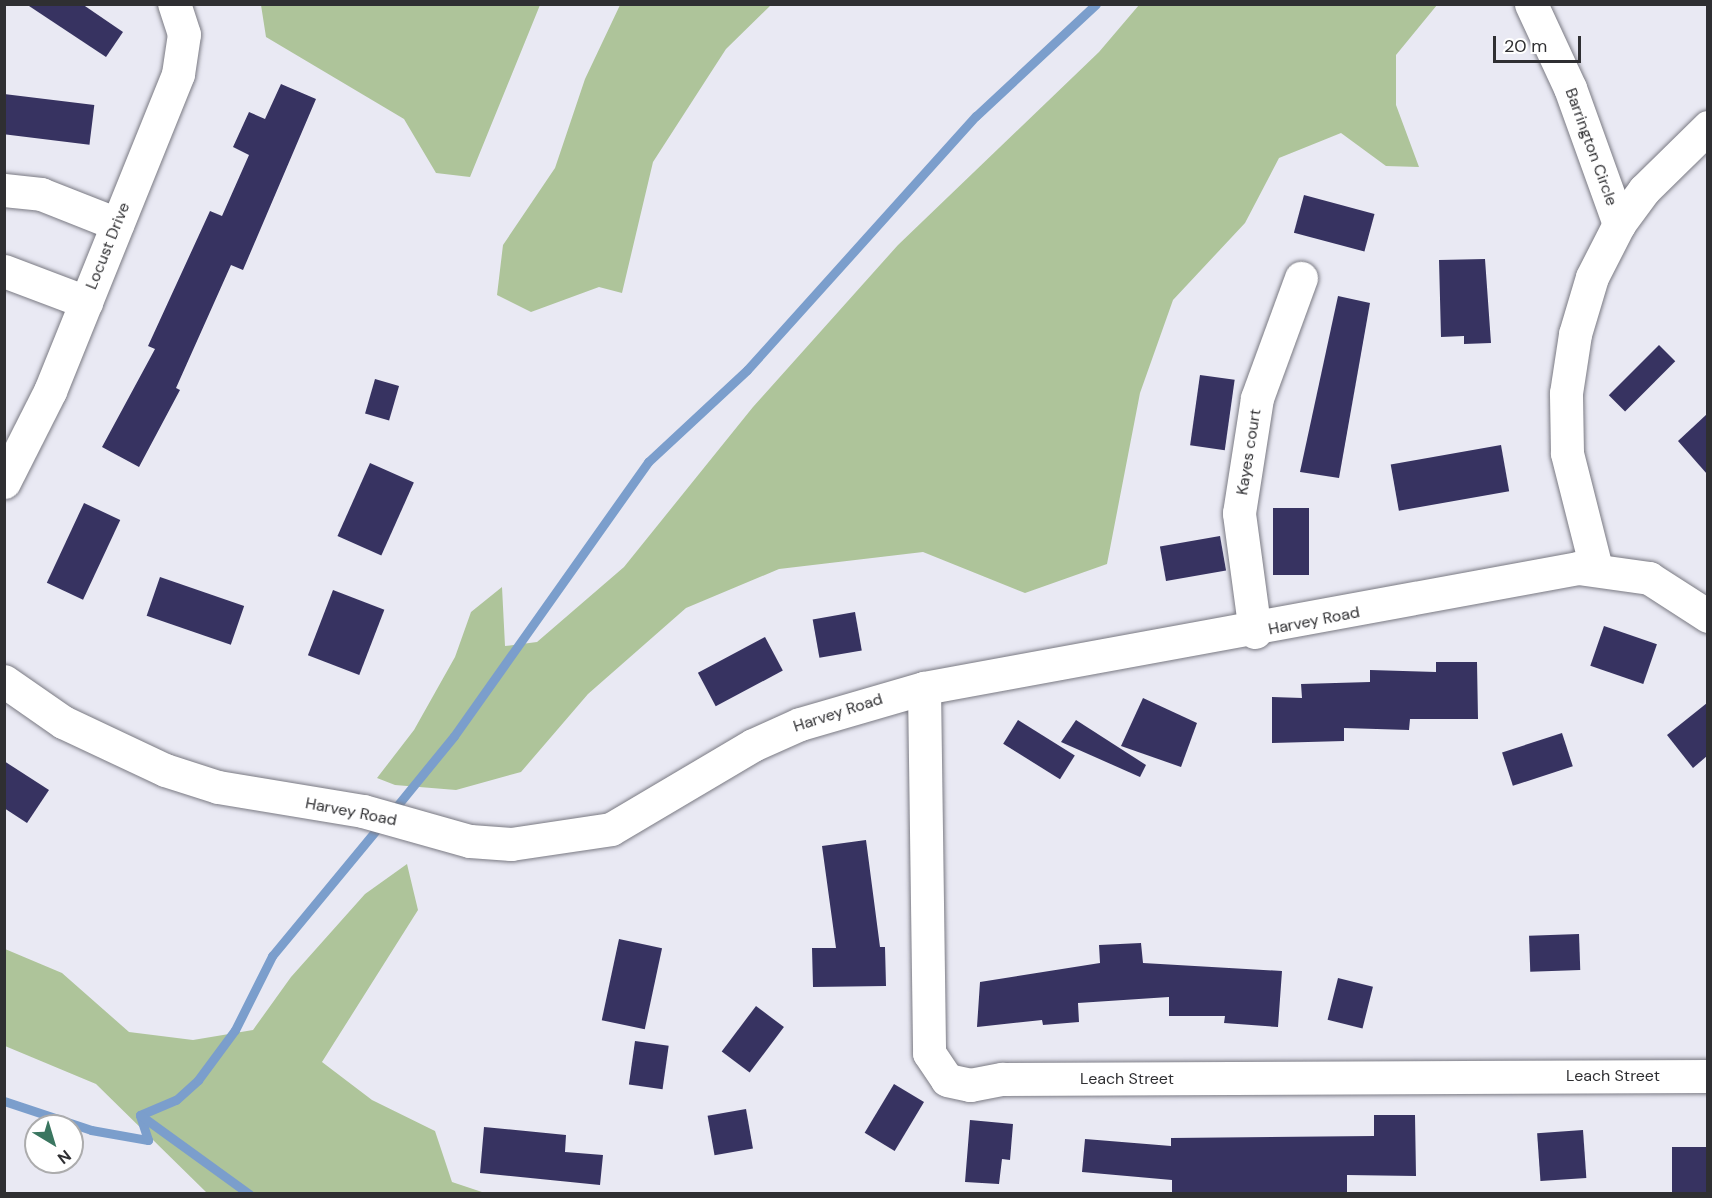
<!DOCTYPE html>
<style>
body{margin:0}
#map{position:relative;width:1712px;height:1198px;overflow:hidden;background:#e9e9f3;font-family:"DM Sans",sans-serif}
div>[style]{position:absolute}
.green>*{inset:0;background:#aec49a}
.stream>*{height:9px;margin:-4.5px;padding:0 4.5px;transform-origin:4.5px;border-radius:4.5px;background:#7b9ecc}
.building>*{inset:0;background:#373361;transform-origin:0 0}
.roads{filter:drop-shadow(0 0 2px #7a7a83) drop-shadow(0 0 2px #7a7a83)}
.minor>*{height:33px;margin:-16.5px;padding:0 16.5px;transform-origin:16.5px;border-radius:16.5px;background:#fff}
span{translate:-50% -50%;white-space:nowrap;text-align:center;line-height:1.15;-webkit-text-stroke:6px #fff;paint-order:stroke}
.street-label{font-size:16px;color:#2f2f32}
.frame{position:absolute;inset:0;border:6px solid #2f2f32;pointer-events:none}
.north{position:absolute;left:24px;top:1114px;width:60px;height:60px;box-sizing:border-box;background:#fff;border:2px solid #acacad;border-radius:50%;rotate:142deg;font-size:16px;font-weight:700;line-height:24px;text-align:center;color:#2f2f32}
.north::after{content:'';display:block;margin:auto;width:21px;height:27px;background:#3a7660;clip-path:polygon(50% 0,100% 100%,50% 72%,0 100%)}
.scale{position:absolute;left:1493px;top:36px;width:88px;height:27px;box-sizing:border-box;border:3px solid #2f2f32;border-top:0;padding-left:8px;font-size:18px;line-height:21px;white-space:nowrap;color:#2f2f32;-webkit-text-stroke:4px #fff;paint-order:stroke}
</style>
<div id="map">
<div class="green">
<i style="clip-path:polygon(261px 5px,261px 4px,540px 5px,470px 177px,436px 173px,404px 119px,266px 37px)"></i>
<i style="clip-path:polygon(620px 5px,771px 5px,726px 49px,653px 162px,622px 293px,599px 287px,531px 312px,497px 295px,503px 245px,555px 168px,585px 79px)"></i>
<i style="clip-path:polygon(1139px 5px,1437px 5px,1396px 55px,1396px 105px,1419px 167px,1386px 166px,1341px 133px,1279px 158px,1245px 223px,1173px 300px,1140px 393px,1107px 564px,1025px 593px,923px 552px,779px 569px,686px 608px,588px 694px,521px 772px,456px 790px,395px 785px,377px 778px,414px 730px,455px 657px,471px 612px,502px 587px,505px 646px,537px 642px,624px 567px,753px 407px,898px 245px,1099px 52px)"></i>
<i style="clip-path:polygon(407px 864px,418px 910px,322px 1062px,372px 1100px,435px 1131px,452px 1182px,485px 1193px,207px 1193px,96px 1084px,5px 1046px,5px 949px,62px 973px,129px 1032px,193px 1040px,253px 1030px,291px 977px,365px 894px)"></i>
</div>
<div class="stream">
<i style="left:392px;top:812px;width:98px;rotate:-50.8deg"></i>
<i style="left:454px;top:736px;width:336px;rotate:-54.7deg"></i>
<i style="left:648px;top:462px;width:135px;rotate:-42.9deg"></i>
<i style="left:747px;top:370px;width:342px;rotate:-48deg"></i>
<i style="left:976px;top:116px;width:164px;rotate:-43deg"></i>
<i style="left:4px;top:1101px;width:92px;rotate:18.4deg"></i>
<i style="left:91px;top:1130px;width:58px;rotate:10deg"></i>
<i style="left:148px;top:1140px;width:26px;rotate:-108deg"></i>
<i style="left:140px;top:1115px;width:39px;rotate:-23deg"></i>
<i style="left:176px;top:1100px;width:30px;rotate:-42deg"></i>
<i style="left:198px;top:1080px;width:62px;rotate:-53.5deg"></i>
<i style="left:235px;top:1030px;width:83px;rotate:-63.4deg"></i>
<i style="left:272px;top:956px;width:174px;rotate:-50.4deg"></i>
<i style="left:140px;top:1115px;width:135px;rotate:35.9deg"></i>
</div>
<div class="building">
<i style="clip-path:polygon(26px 4px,82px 4px,123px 32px,106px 57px)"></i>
<i style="clip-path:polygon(281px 84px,316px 99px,243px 270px,231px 265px,176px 388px,180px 390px,139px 467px,102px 447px,155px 349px,148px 346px,210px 211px,222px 216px,249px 155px,233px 147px,249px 112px,265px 119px)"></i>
<i style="left:4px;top:94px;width:91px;height:40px;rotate:7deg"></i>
<i style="left:1304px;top:195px;width:73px;height:39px;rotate:15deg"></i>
<i style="clip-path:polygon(1485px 259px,1491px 343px,1464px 344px,1464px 336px,1441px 337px,1439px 260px)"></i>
<i style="clip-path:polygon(1338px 296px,1370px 303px,1339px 478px,1300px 472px)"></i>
<i style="left:1659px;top:345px;width:23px;height:71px;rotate:45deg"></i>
<i style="left:1200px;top:375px;width:35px;height:71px;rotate:8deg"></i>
<i style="left:375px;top:379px;width:25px;height:36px;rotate:16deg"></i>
<i style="clip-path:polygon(1707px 414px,1707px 474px,1678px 441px)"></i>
<i style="left:1501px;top:445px;width:47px;height:112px;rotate:80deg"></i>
<i style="left:370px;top:463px;width:48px;height:80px;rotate:24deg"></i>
<i style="left:84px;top:503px;width:40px;height:88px;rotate:25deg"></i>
<i style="left:1273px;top:508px;width:36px;height:67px"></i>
<i style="left:1220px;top:536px;width:35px;height:61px;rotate:80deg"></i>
<i style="left:160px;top:577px;width:89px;height:41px;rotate:19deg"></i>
<i style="left:333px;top:590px;width:55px;height:70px;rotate:21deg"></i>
<i style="left:855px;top:612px;width:39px;height:43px;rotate:80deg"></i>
<i style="left:1604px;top:626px;width:56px;height:42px;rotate:19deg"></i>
<i style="left:765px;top:637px;width:38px;height:76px;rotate:62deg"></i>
<i style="clip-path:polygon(1436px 662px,1477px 662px,1478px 719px,1410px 719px,1409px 730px,1344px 728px,1344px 741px,1272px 743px,1272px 697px,1302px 698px,1301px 684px,1370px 682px,1370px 670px,1436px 672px)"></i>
<i style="clip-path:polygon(1143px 698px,1197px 723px,1181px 767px,1121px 746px)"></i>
<i style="clip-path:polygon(1707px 703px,1707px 756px,1693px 768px,1667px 735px)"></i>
<i style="left:1018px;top:720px;width:67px;height:28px;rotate:32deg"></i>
<i style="clip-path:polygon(1076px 720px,1146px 765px,1140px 777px,1061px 742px)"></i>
<i style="left:1562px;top:733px;width:35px;height:63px;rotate:72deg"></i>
<i style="clip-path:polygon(4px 761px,49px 790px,27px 823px,4px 808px)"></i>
<i style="clip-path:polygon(866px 840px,880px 947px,885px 947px,886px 986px,813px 987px,812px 948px,836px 948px,822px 846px)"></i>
<i style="left:1579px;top:934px;width:36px;height:50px;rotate:88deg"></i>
<i style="left:619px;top:939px;width:44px;height:83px;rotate:12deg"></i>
<i style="clip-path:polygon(1141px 943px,1143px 963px,1282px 971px,1278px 1027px,1224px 1023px,1225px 1016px,1169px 1016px,1169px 997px,1078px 1003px,1079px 1022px,1043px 1025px,1042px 1020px,977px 1027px,980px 982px,1100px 963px,1099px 945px)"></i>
<i style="left:1338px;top:978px;width:36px;height:43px;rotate:14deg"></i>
<i style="left:756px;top:1006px;width:35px;height:57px;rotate:37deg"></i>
<i style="left:635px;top:1041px;width:34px;height:44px;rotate:8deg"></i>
<i style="left:894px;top:1084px;width:35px;height:57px;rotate:31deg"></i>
<i style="left:746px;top:1109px;width:40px;height:39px;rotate:80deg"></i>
<i style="clip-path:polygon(1374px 1115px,1415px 1115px,1416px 1176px,1347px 1175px,1347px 1192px,1172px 1194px,1172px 1180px,1082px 1172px,1085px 1139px,1171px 1146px,1171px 1138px,1374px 1136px)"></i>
<i style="clip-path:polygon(970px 1120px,1013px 1124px,1010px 1160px,1002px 1159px,999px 1184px,965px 1182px)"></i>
<i style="clip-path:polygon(484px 1127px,566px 1135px,565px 1152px,603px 1155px,600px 1185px,480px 1173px)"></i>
<i style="left:1583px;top:1130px;width:48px;height:46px;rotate:86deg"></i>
<i style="left:1672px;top:1147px;width:35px;height:47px"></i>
</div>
<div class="roads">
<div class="minor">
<i style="left:1531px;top:4px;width:93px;rotate:65.1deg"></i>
<i style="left:1570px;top:88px;width:145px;rotate:70.2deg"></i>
<i style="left:1619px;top:224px;width:42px;rotate:-53.7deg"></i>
<i style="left:1644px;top:190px;width:90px;rotate:-44.5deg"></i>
<i style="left:4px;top:190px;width:37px;rotate:6deg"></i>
<i style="left:41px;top:194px;width:82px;rotate:21.5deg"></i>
<i style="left:4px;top:271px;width:88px;rotate:20.7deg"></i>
<i style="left:4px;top:482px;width:102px;rotate:-63.2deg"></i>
<i style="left:50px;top:391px;width:342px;rotate:-68deg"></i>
<i style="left:178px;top:74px;width:40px;rotate:-81.5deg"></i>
<i style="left:184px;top:34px;width:32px;rotate:-108deg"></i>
<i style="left:1596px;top:568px;width:119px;rotate:-104.2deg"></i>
<i style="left:1567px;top:453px;width:60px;rotate:-91deg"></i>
<i style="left:1566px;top:393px;width:60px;rotate:-81.3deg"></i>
<i style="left:1575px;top:334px;width:59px;rotate:-73.4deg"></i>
<i style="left:1592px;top:277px;width:59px;rotate:-63deg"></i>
<i style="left:1255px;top:632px;width:120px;rotate:-97.7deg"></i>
<i style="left:1239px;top:513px;width:116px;rotate:-81.1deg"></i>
<i style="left:1257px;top:398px;width:128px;rotate:-69.9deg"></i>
<i style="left:4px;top:681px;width:72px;rotate:34.8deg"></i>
<i style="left:63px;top:722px;width:113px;rotate:25.2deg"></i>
<i style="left:165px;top:770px;width:56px;rotate:17.8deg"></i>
<i style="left:218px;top:787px;width:147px;rotate:9.4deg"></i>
<i style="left:363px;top:811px;width:111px;rotate:15.7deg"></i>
<i style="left:470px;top:841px;width:41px;rotate:4.2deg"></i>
<i style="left:511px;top:844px;width:101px;rotate:-8.5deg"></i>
<i style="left:611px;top:829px;width:165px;rotate:-30.6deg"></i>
<i style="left:753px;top:745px;width:51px;rotate:-24.1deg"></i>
<i style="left:800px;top:724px;width:129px;rotate:-16.2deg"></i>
<i style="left:924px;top:688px;width:665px;rotate:-10.4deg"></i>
<i style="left:1578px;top:568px;width:72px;rotate:8deg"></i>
<i style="left:1649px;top:578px;width:70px;rotate:32.8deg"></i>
<i style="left:924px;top:688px;width:365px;rotate:89.2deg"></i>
<i style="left:929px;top:1053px;width:32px;rotate:56deg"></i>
<i style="left:947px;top:1080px;width:24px;rotate:12deg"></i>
<i style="left:970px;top:1085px;width:33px;rotate:-11deg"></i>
<i style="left:1002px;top:1079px;width:706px;rotate:-0.24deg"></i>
</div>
</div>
<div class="street-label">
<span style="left:1591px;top:147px;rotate:70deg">Barrington Circle</span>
<span style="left:108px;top:246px;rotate:-68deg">Locust Drive</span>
<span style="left:1249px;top:452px;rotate:-81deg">Kayes court</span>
<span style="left:1314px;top:621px;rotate:-11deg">Harvey Road</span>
<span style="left:838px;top:713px;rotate:-18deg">Harvey Road</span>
<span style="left:351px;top:812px;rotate:11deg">Harvey Road</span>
<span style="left:1613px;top:1076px">Leach Street</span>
<span style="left:1127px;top:1079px">Leach Street</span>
</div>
<div class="frame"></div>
<div class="north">N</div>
<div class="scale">20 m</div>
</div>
